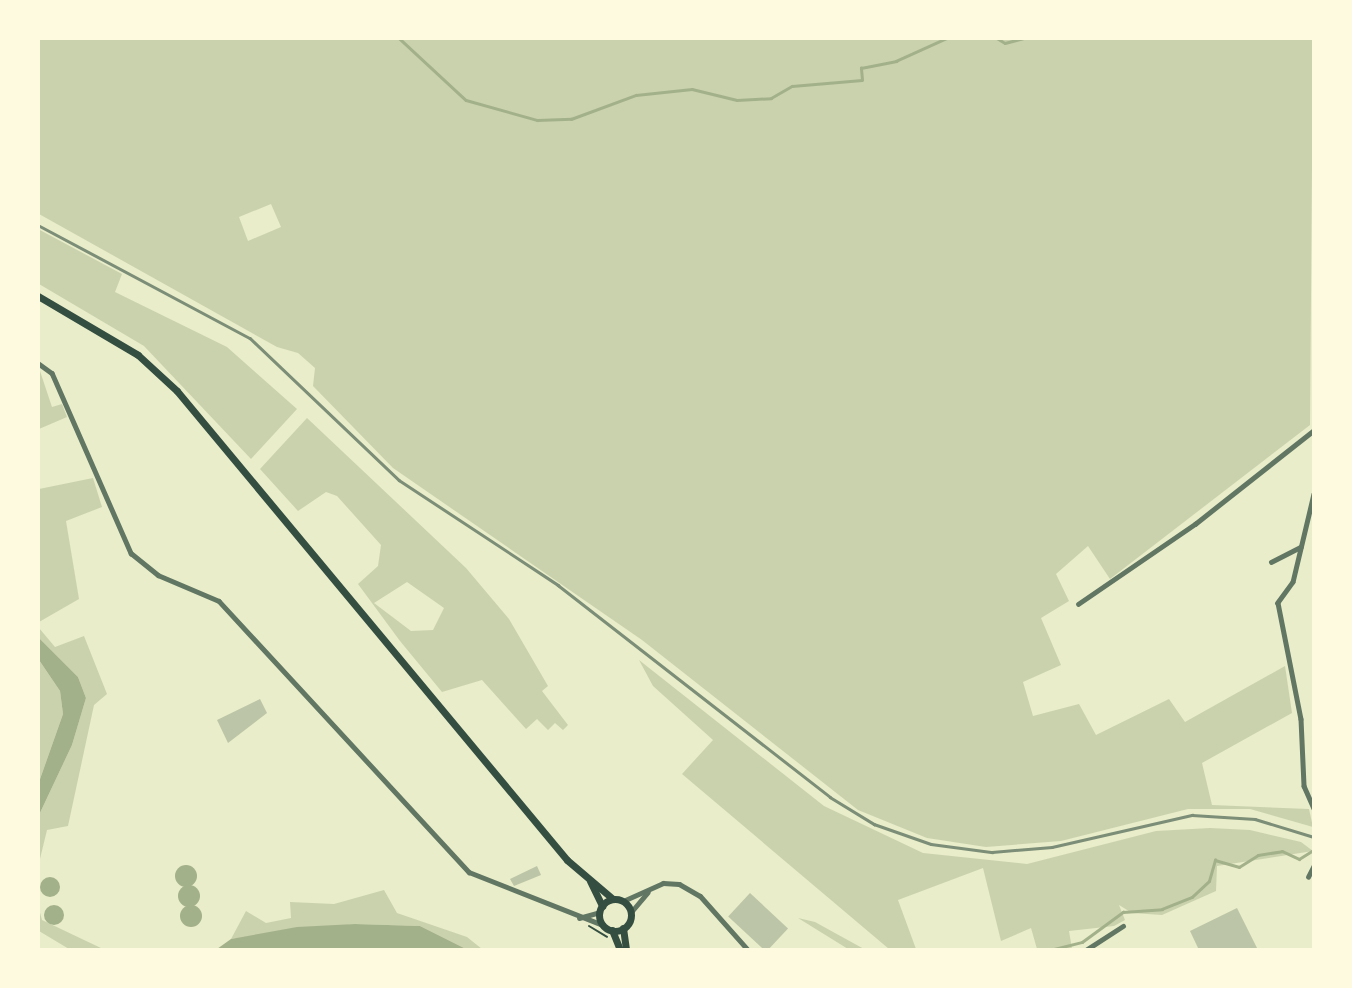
<!DOCTYPE html>
<style>
body{margin:0}
#map{position:relative;width:1352px;height:988px;overflow:hidden;background:#e9edc9;font-family:Mulish,sans-serif}
div>[style]{position:absolute}
.green>*{inset:0;background:#cad2ad}
.water>*{inset:0;background:#a3b18a}
.round{border-radius:50%}
.stream>*{height:2.5px;margin:-1.25px;padding:0 1.25px;transform-origin:1.25px;border-radius:1.25px;background:#a3b18a}
.building>*{inset:0;background:#bcc5a7;transform-origin:0 0}
.path>*{height:2px;margin:-1px;padding:0 1px;transform-origin:1px;border-radius:1px;background:#344e41}
.minor>*{height:4.5px;margin:-2.25px;padding:0 2.25px;transform-origin:2.25px;border-radius:2.25px;background:#617663}
.tertiary>*{height:5px;margin:-2.5px;padding:0 2.5px;transform-origin:2.5px;border-radius:2.5px;background:#617663}
.primary>*{height:7px;margin:-3.5px;padding:0 3.5px;transform-origin:3.5px;border-radius:3.5px;background:#344e41}
.primary>.ring{margin:-3.5px;padding:0;box-sizing:content-box;background:none;border:7px solid #344e41;border-radius:50%}
.rail>*{height:2.5px;margin:-1.25px;padding:0 1.25px;transform-origin:1.25px;border-radius:1.25px;background:#7c8e77}
span{translate:-50% -50%;white-space:nowrap;text-align:center;line-height:1.15;-webkit-text-stroke:7px #fefae0;paint-order:stroke}
.frame{position:absolute;inset:0;border:40px solid #fefae0;pointer-events:none}
</style>
<div id="map">
<div class="green">
<i style="clip-path:polygon(evenodd,39px 38px,1313px 39px,1310px 425px,1110px 579px,1088px 546px,1056px 574px,1069px 601px,1041px 618px,1061px 665px,1023px 682px,1033px 716px,1079px 704px,1096px 735px,1169px 699px,1185px 722px,1285px 666px,1292px 713px,1202px 763px,1212px 805px,1309px 809px,1313px 827px,1250px 809px,1188px 809px,1061px 841px,986px 847px,927px 838px,858px 810px,642px 640px,393px 468px,313px 386px,315px 368px,298px 353px,277px 347px,39px 214px,39px 38px,271px 204px,281px 227px,248px 241px,239px 217px,271px 204px)"></i>
<i style="clip-path:polygon(38px 229px,122px 274px,115px 292px,227px 347px,297px 409px,251px 459px,144px 346px,39px 284px)"></i>
<i style="clip-path:polygon(39px 368px,52px 407px,62px 404px,67px 417px,39px 429px)"></i>
<i style="clip-path:polygon(evenodd,307px 418px,466px 568px,509px 619px,548px 686px,542px 691px,568px 725px,563px 730px,555px 723px,548px 730px,537px 719px,526px 729px,482px 680px,442px 692px,400px 641px,358px 584px,378px 566px,381px 545px,337px 496px,326px 492px,298px 511px,260px 469px,307px 418px,407px 582px,444px 608px,433px 630px,411px 631px,374px 603px,407px 582px)"></i>
<i style="clip-path:polygon(93px 478px,102px 507px,66px 521px,79px 599px,39px 622px,39px 489px)"></i>
<i style="clip-path:polygon(39px 628px,55px 647px,84px 636px,107px 694px,94px 705px,68px 826px,47px 830px,39px 863px,39px 815px,72px 745px,86px 698px,78px 677px,39px 638px)"></i>
<i style="clip-path:polygon(39px 660px,60px 691px,63px 714px,39px 782px)"></i>
<i style="clip-path:polygon(639px 660px,824px 806px,923px 853px,1027px 864px,1156px 831px,1210px 828px,1250px 830px,1301px 842px,1313px 851px,1217px 866px,1216px 891px,1162px 915px,1132px 913px,1119px 905px,1125px 920px,1114px 926px,1069px 931px,1072px 949px,1037px 949px,1031px 928px,1001px 941px,983px 868px,898px 900px,916px 949px,889px 949px,682px 774px,713px 740px,653px 686px)"></i>
<i style="clip-path:polygon(384px 890px,397px 913px,467px 937px,482px 949px,466px 949px,420px 926px,355px 924px,231px 939px,246px 911px,266px 923px,291px 918px,290px 902px,334px 904px)"></i>
<i style="clip-path:polygon(38px 905px,42px 920px,103px 949px,69px 949px,39px 931px)"></i>
<i style="clip-path:polygon(798px 918px,815px 922px,864px 949px,848px 949px)"></i>
</div>
<div class="water">
<i style="clip-path:polygon(39px 638px,78px 677px,86px 698px,72px 745px,39px 815px,39px 782px,63px 714px,60px 691px,39px 660px)"></i>
<i class="round" style="left:175px;top:865px;width:22px;height:22px"></i>
<i class="round" style="left:40px;top:877px;width:20px;height:20px"></i>
<i class="round" style="left:178px;top:885px;width:22px;height:22px"></i>
<i class="round" style="left:180px;top:905px;width:22px;height:22px"></i>
<i class="round" style="left:44px;top:905px;width:20px;height:20px"></i>
<i style="clip-path:polygon(355px 924px,420px 926px,466px 949px,217px 949px,231px 939px,297px 927px)"></i>
</div>
<div class="stream">
<i style="left:399px;top:38px;width:91px;rotate:42.8deg"></i>
<i style="left:466px;top:100px;width:74px;rotate:15.7deg"></i>
<i style="left:537px;top:120px;width:34px;rotate:-2deg"></i>
<i style="left:571px;top:119px;width:69px;rotate:-20.3deg"></i>
<i style="left:636px;top:95px;width:56px;rotate:-6.1deg"></i>
<i style="left:692px;top:89px;width:46px;rotate:13.7deg"></i>
<i style="left:737px;top:100px;width:34px;rotate:-3deg"></i>
<i style="left:771px;top:98px;width:24px;rotate:-30deg"></i>
<i style="left:792px;top:86px;width:70px;rotate:-4.9deg"></i>
<i style="left:862px;top:80px;width:12px;rotate:-95deg"></i>
<i style="left:861px;top:68px;width:36px;rotate:-11deg"></i>
<i style="left:896px;top:61px;width:56px;rotate:-24.3deg"></i>
<i style="left:997px;top:38px;width:9px;rotate:32deg"></i>
<i style="left:1005px;top:43px;width:20px;rotate:-15deg"></i>
<i style="left:1050px;top:950px;width:33px;rotate:-14deg"></i>
<i style="left:1082px;top:942px;width:51px;rotate:-36.2deg"></i>
<i style="left:1123px;top:912px;width:39px;rotate:-4deg"></i>
<i style="left:1162px;top:909px;width:32px;rotate:-22deg"></i>
<i style="left:1192px;top:897px;width:23px;rotate:-43deg"></i>
<i style="left:1209px;top:881px;width:22px;rotate:-74deg"></i>
<i style="left:1215px;top:860px;width:25px;rotate:16deg"></i>
<i style="left:1239px;top:867px;width:22px;rotate:-32deg"></i>
<i style="left:1258px;top:855px;width:24px;rotate:-9deg"></i>
<i style="left:1282px;top:851px;width:19px;rotate:25deg"></i>
<i style="left:1299px;top:859px;width:15px;rotate:-32deg"></i>
</div>
<div class="building">
<i style="clip-path:polygon(260px 699px,267px 713px,228px 743px,217px 720px)"></i>
<i style="clip-path:polygon(537px 866px,541px 875px,514px 886px,510px 879px)"></i>
<i style="left:750px;top:893px;width:52px;height:32px;rotate:43deg"></i>
<i style="clip-path:polygon(1237px 908px,1258px 950px,1199px 950px,1190px 931px)"></i>
</div>
<div class="path">
<i style="left:589px;top:926px;width:21px;rotate:31deg"></i>
</div>
<div class="minor">
<i style="left:38px;top:363px;width:17px;rotate:36deg"></i>
<i style="left:52px;top:373px;width:197px;rotate:66.3deg"></i>
<i style="left:131px;top:553px;width:35px;rotate:39deg"></i>
<i style="left:158px;top:575px;width:66px;rotate:23.1deg"></i>
<i style="left:219px;top:601px;width:369px;rotate:47.3deg"></i>
<i style="left:469px;top:872px;width:144px;rotate:21.6deg"></i>
<i style="left:1314px;top:494px;width:90px;rotate:103.4deg"></i>
<i style="left:1293px;top:582px;width:26px;rotate:126deg"></i>
<i style="left:1278px;top:603px;width:118px;rotate:78.8deg"></i>
<i style="left:1301px;top:719px;width:67px;rotate:87.4deg"></i>
<i style="left:1304px;top:786px;width:24px;rotate:66deg"></i>
<i style="left:1271px;top:562px;width:33px;rotate:-27deg"></i>
<i style="left:1078px;top:604px;width:142px;rotate:-34.4deg"></i>
<i style="left:1195px;top:524px;width:152px;rotate:-38.3deg"></i>
<i style="left:1308px;top:877px;width:13px;rotate:-63deg"></i>
<i style="left:579px;top:918px;width:22px;rotate:-16deg"></i>
<i style="left:1086px;top:950px;width:44px;rotate:-33deg"></i>
</div>
<div class="tertiary">
<i style="left:623px;top:901px;width:44px;rotate:-24.2deg"></i>
<i style="left:663px;top:883px;width:16px;rotate:4deg"></i>
<i style="left:679px;top:884px;width:24px;rotate:30deg"></i>
<i style="left:700px;top:896px;width:72px;rotate:48.4deg"></i>
<i style="left:631px;top:912px;width:26px;rotate:-50deg"></i>
</div>
<div class="primary">
<i style="left:38px;top:296px;width:116px;rotate:30.5deg"></i>
<i style="left:138px;top:355px;width:53px;rotate:42.7deg"></i>
<i style="left:177px;top:391px;width:610px;rotate:50.25deg"></i>
<i style="left:567px;top:860px;width:60px;rotate:40.3deg"></i>
<i style="left:590px;top:881px;width:28px;rotate:64deg"></i>
<i class="ring" style="left:599px;top:899px;width:25px;height:25px"></i>
<i style="left:623px;top:928px;width:22px;rotate:82deg"></i>
<i style="left:612px;top:930px;width:22px;rotate:68deg"></i>
</div>
<div class="rail">
<i style="left:38px;top:225px;width:240px;rotate:28.1deg"></i>
<i style="left:250px;top:338px;width:206px;rotate:43.6deg"></i>
<i style="left:399px;top:480px;width:191px;rotate:33.4deg"></i>
<i style="left:558px;top:585px;width:345px;rotate:37.9deg"></i>
<i style="left:830px;top:797px;width:52px;rotate:31.5deg"></i>
<i style="left:874px;top:824px;width:60px;rotate:19.3deg"></i>
<i style="left:931px;top:844px;width:62px;rotate:7.5deg"></i>
<i style="left:992px;top:852px;width:60px;rotate:-4.8deg"></i>
<i style="left:1052px;top:847px;width:144px;rotate:-12.9deg"></i>
<i style="left:1192px;top:815px;width:63px;rotate:3.6deg"></i>
<i style="left:1255px;top:819px;width:62px;rotate:17deg"></i>
</div>
<div class="frame"></div>
</div>
